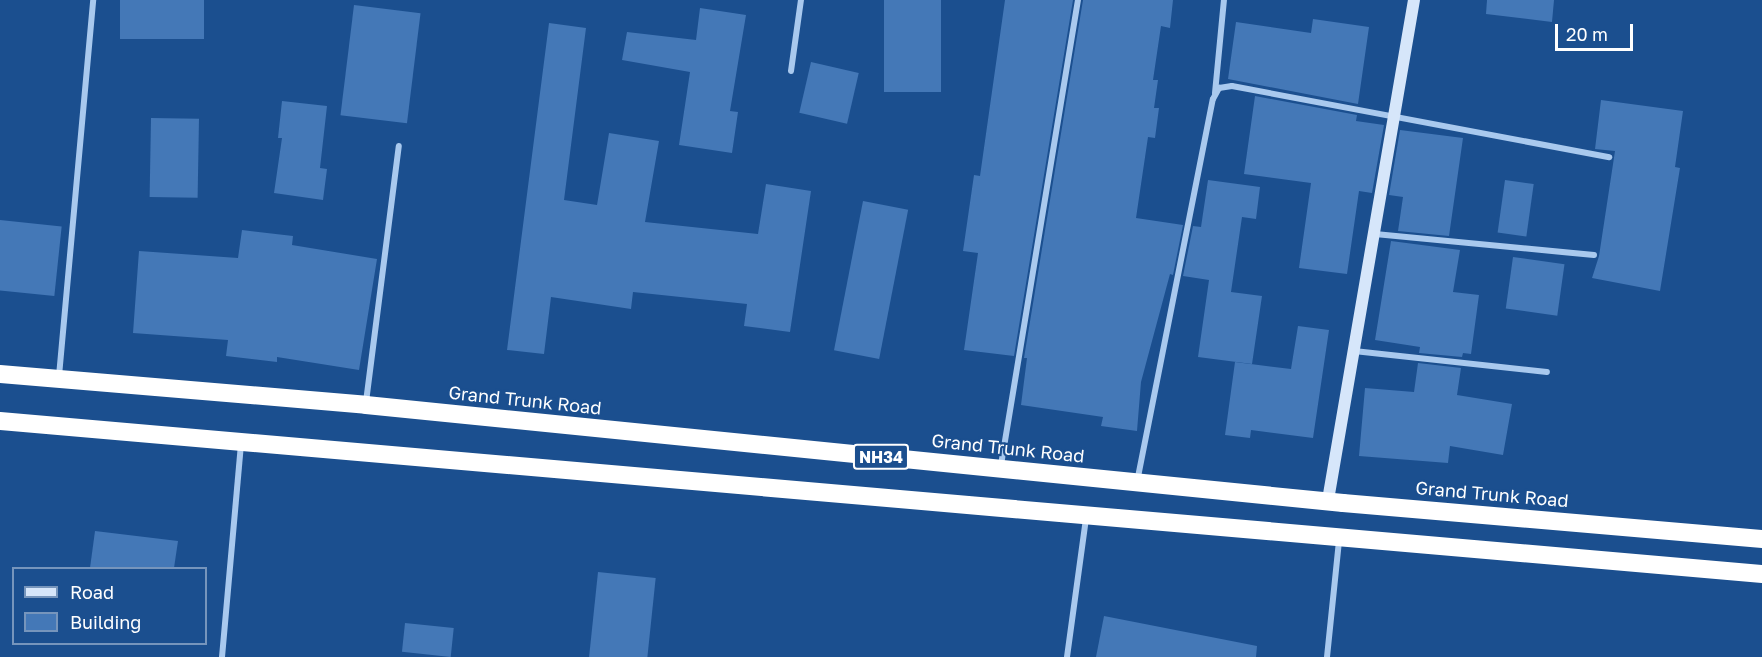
<!DOCTYPE html>
<style>
body{margin:0}
#map{position:relative;width:1762px;height:657px;overflow:hidden;background:#1b4f8f;font-family:"Golos Text",sans-serif}
div>[style]{position:absolute}
.building>*{inset:0;background:#4478b7;transform-origin:0 0}
.street>*{height:6px;margin:-3px;padding:0 3px;transform-origin:3px;border-radius:3px;background:#a9c9ee}
.secondary>*{height:12px;margin:-6px;padding:0 6px;transform-origin:6px;border-radius:6px;background:#d6e6fa}
.highway>*{height:18px;margin:-9px;padding:0 9px;transform-origin:9px;border-radius:9px;background:#fff}
span{translate:-50% -50%;white-space:nowrap;text-align:center;line-height:1.15;-webkit-text-stroke:4.5px #1b4f8f;paint-order:stroke}
.shield-label span{padding:2px 4px;background:#1b4f8f;border:2px solid;border-radius:4px;-webkit-text-stroke-width:0}
.shield-label{font-size:16px;color:#fff;font-weight:700}
.street-label{font-size:18px;color:#fff}
.legend{position:absolute;left:12px;top:567px;width:195px;height:78px;box-sizing:border-box;background:#1b4f8f;border:2px solid #7695bc;margin:0;padding:8px 10px;list-style:none;font-size:18px;color:#fff}
.legend li{display:flex;align-items:center;gap:12px;height:30px}
.legend b{width:30px;border:2px solid #7695bc}
.scale{position:absolute;left:1555px;top:24px;width:78px;height:27px;box-sizing:border-box;border:3px solid #fff;border-top:0;padding-left:8px;font-size:18px;line-height:21px;white-space:nowrap;color:#fff;-webkit-text-stroke:4px #1b4f8f;paint-order:stroke}
</style>
<div id="map">
<div class="building">
<i style="left:120px;top:0;width:84px;height:39px"></i>
<i style="left:884px;top:0;width:57px;height:92px"></i>
<i style="clip-path:polygon(1005px 0,1073px 0,1014px 356px,964px 350px,978px 253px,963px 251px,974px 175px,980px 176px)"></i>
<i style="clip-path:polygon(1083px 0,1173px 0,1170px 28px,1161px 26px,1153px 80px,1158px 80px,1154px 108px,1159px 108px,1155px 138px,1148px 137px,1136px 218px,1183px 225px,1173px 275px,1170px 274px,1141px 382px,1137px 431px,1101px 426px,1103px 417px,1021px 405px,1027px 358px,1024px 358px)"></i>
<i style="clip-path:polygon(1487px 0,1554px 0,1552px 22px,1486px 14px)"></i>
<i style="left:354px;top:5px;width:67px;height:111px;rotate:7deg"></i>
<i style="clip-path:polygon(700px 8px,746px 15px,730px 111px,738px 112px,732px 153px,679px 145px,690px 72px,622px 60px,627px 32px,696px 40px)"></i>
<i style="clip-path:polygon(1313px 19px,1369px 27px,1358px 104px,1228px 79px,1236px 22px,1311px 33px)"></i>
<i style="clip-path:polygon(549px 23px,586px 28px,564px 200px,597px 205px,609px 133px,659px 141px,645px 222px,758px 234px,766px 184px,811px 191px,790px 332px,744px 326px,747px 304px,633px 292px,631px 309px,551px 297px,544px 354px,507px 350px)"></i>
<i style="left:811px;top:62px;width:49px;height:52px;rotate:13deg"></i>
<i style="clip-path:polygon(1255px 96px,1357px 115px,1356px 121px,1384px 125px,1372px 193px,1359px 191px,1347px 274px,1299px 268px,1311px 183px,1244px 174px)"></i>
<i style="clip-path:polygon(1601px 100px,1683px 111px,1675px 167px,1680px 168px,1660px 291px,1592px 278px,1599px 256px,1615px 151px,1595px 149px)"></i>
<i style="clip-path:polygon(282px 101px,327px 106px,320px 168px,327px 169px,323px 200px,274px 193px,282px 138px,278px 138px)"></i>
<i style="left:151px;top:118px;width:48px;height:79px;rotate:1deg"></i>
<i style="clip-path:polygon(1400px 130px,1463px 138px,1449px 236px,1398px 231px,1403px 197px,1389px 195px)"></i>
<i style="clip-path:polygon(1208px 180px,1260px 187px,1256px 219px,1242px 217px,1231px 292px,1262px 296px,1252px 364px,1198px 357px,1209px 280px,1183px 276px,1193px 226px,1201px 227px)"></i>
<i style="left:1505px;top:180px;width:29px;height:53px;rotate:8deg"></i>
<i style="left:863px;top:201px;width:46px;height:152px;rotate:11deg"></i>
<i style="left:0;top:220px;width:62px;height:70px;rotate:6deg"></i>
<i style="clip-path:polygon(242px 230px,293px 236px,292px 245px,377px 259px,359px 370px,277px 357px,277px 362px,226px 356px,228px 340px,133px 333px,139px 251px,238px 258px)"></i>
<i style="clip-path:polygon(1391px 241px,1460px 250px,1453px 292px,1479px 295px,1471px 354px,1463px 353px,1462px 357px,1419px 353px,1420px 347px,1375px 340px)"></i>
<i style="left:1513px;top:257px;width:52px;height:52px;rotate:8deg"></i>
<i style="clip-path:polygon(1298px 326px,1329px 330px,1313px 438px,1251px 430px,1250px 438px,1225px 435px,1235px 362px,1291px 369px)"></i>
<i style="clip-path:polygon(1418px 363px,1461px 368px,1457px 395px,1512px 404px,1503px 455px,1450px 446px,1448px 463px,1359px 456px,1365px 388px,1414px 392px)"></i>
<i style="clip-path:polygon(95px 531px,178px 541px,174px 568px,90px 568px)"></i>
<i style="left:598px;top:572px;width:58px;height:86px;rotate:6deg"></i>
<i style="clip-path:polygon(1104px 616px,1257px 646px,1256px 657px,1096px 657px)"></i>
<i style="left:405px;top:623px;width:49px;height:29px;rotate:6deg"></i>
</div>
<div class="street">
<i style="left:791px;top:71px;width:72px;rotate:-82deg"></i>
<i style="left:1215px;top:93px;width:93px;rotate:-84.5deg"></i>
<i style="left:1375px;top:234px;width:220px;rotate:5.5deg"></i>
<i style="left:1354px;top:351px;width:194px;rotate:6.2deg"></i>
<i style="left:59px;top:376px;width:378px;rotate:-84.8deg"></i>
<i style="left:366px;top:402px;width:258px;rotate:-82.7deg"></i>
<i style="left:1001px;top:465px;width:471px;rotate:-80.6deg"></i>
<i style="left:1137px;top:482px;width:390px;rotate:-78.8deg"></i>
<i style="left:1213px;top:99px;width:13px;rotate:-61deg"></i>
<i style="left:1219px;top:88px;width:13px;rotate:-9deg"></i>
<i style="left:1232px;top:86px;width:384px;rotate:10.7deg"></i>
<i style="left:222px;top:657px;width:215px;rotate:-84.9deg"></i>
<i style="left:1067px;top:657px;width:140px;rotate:-82.2deg"></i>
<i style="left:1327px;top:657px;width:118px;rotate:-84.1deg"></i>
</div>
<div class="secondary">
<i style="left:1328px;top:500px;width:507px;rotate:-80.24deg"></i>
</div>
<div class="highway">
<i style="left:0;top:374px;width:367px;rotate:4.8deg"></i>
<i style="left:366px;top:405px;width:982px;rotate:5.73deg"></i>
<i style="left:1343px;top:503px;width:421px;rotate:4.9deg"></i>
<i style="left:0;top:421px;width:1769px;rotate:4.96deg"></i>
</div>
<div class="shield-label">
<span style="left:881px;top:457px">NH34</span>
</div>
<div class="street-label">
<span style="left:525px;top:400px;rotate:6deg">Grand Trunk Road</span>
<span style="left:1008px;top:448px;rotate:6deg">Grand Trunk Road</span>
<span style="left:1492px;top:494px;rotate:5deg">Grand Trunk Road</span>
</div>
<ul class="legend">
<li><b style="height:8px;background:#d6e6fa"></b>Road</li>
<li><b style="height:16px;background:#4478b7"></b>Building</li>
</ul>
<div class="scale">20 m</div>
</div>
